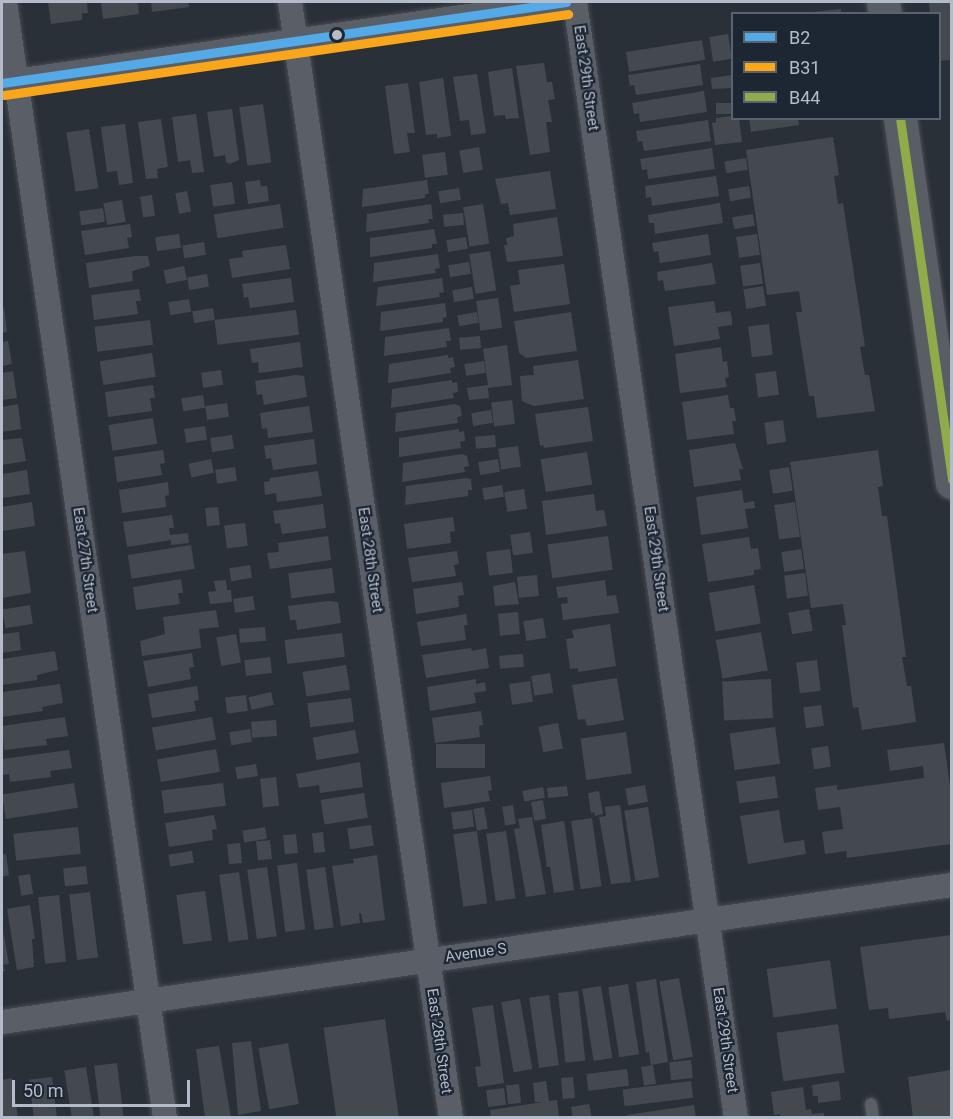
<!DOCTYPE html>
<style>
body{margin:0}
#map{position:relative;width:953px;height:1119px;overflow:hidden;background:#2a3038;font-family:Roboto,sans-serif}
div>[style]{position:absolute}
.building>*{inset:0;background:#444950;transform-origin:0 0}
.roads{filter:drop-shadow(0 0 2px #484c53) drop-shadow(0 0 2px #484c53)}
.lane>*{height:12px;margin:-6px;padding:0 6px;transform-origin:6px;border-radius:6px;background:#5a5e66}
.street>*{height:24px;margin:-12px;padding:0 12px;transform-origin:12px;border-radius:12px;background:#5a5e66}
.secondary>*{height:33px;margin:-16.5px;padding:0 16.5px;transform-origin:16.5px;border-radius:16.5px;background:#595d64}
.bus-1>*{height:9px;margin:-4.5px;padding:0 4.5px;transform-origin:4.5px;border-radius:4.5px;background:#53aae6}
.bus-2>*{height:9px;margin:-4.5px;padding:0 4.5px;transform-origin:4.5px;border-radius:4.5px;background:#faa61a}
.bus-3>*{height:9px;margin:-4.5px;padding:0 4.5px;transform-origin:4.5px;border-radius:4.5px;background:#90ac4a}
.dots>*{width:16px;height:16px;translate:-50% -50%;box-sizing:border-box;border:3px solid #1d2633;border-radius:50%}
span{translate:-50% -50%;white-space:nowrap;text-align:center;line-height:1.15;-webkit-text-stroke:4.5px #1d2633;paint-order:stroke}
.street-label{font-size:15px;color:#b4bcc9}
.frame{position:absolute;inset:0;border:3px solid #b4bcc9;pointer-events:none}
.legend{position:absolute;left:731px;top:12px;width:210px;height:108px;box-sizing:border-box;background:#1d2633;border:2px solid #59626f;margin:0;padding:8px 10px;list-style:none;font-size:18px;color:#b4bcc9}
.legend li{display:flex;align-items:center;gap:12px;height:30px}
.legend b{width:30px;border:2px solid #59626f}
.scale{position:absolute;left:12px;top:1080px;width:178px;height:27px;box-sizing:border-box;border:3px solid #b4bcc9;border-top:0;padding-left:8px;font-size:18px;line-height:21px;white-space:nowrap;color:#b4bcc9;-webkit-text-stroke:4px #1d2633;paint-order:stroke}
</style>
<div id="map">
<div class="building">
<i style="clip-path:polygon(48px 2px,87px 2px,88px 13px,82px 13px,82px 20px,51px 24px)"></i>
<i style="clip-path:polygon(101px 2px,138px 2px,139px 14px,103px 19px)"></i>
<i style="clip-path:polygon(151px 2px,188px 2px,189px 7px,152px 12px)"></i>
<i style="clip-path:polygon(929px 2px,951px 2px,951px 60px,940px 61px,940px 14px,930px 14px)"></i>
<i style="clip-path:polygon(841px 9px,841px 14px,812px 14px,812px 12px)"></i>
<i style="left:728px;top:34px;width:25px;height:19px;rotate:81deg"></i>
<i style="left:702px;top:40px;width:20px;height:77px;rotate:81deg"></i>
<i style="clip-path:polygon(544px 63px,547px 82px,552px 82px,555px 99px,548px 100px,552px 122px,546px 122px,550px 152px,530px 155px,516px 66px)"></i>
<i style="clip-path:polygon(700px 64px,703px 85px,636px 95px,634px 85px,630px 86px,628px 75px)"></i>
<i style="clip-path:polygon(512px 68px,519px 118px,506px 119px,505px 115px,494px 116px,488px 72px)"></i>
<i style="clip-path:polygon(477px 74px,486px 133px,471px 135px,469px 120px,460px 121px,453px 77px)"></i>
<i style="clip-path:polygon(732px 75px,732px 88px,712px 89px,711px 78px)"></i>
<i style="clip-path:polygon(443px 78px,451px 136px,437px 138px,437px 134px,426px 135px,419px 82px)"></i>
<i style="clip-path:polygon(408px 83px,415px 133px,407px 133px,410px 152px,394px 154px,385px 86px)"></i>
<i style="clip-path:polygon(704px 91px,707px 112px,640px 122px,639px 113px,634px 114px,632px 103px)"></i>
<i style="left:732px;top:103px;width:11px;height:16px;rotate:90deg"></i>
<i style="left:263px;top:104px;width:59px;height:24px;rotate:82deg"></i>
<i style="clip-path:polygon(232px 109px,239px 160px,230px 164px,226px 162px,225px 155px,214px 157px,207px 112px)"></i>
<i style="clip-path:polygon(196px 114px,204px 172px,192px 173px,190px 160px,178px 162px,172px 117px)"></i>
<i style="clip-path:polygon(732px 116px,732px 118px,739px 118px,742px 142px,715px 145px,712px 123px,716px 122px,716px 118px)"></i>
<i style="clip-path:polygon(749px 118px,798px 118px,799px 125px,751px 132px)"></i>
<i style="clip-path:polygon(161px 119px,168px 167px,157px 169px,158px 178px,146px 179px,138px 122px)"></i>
<i style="clip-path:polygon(708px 120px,711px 141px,644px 151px,642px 141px,638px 142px,636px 131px)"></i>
<i style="clip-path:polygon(125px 124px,133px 183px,119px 185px,117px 171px,107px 172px,101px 127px)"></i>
<i style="left:89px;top:129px;width:60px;height:23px;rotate:81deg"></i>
<i style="clip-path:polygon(833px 137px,839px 175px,834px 176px,838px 204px,843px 203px,865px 346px,860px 347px,865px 375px,869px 375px,875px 411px,817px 418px,814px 396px,809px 396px,796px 312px,802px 312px,799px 291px,767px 295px,746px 150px)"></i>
<i style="left:479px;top:147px;width:23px;height:20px;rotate:80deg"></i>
<i style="clip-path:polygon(712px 148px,715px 169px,648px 179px,647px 169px,642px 170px,640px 159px)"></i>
<i style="left:445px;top:152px;width:23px;height:23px;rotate:83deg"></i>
<i style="left:746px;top:158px;width:12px;height:22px;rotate:81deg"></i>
<i style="clip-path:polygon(550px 171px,556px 209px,510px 215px,508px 203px,501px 204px,495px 179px)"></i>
<i style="clip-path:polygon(716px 176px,719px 196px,652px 206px,651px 197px,646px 198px,645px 186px)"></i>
<i style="clip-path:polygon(260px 180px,261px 186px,267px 186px,269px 201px,248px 204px,245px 182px)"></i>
<i style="clip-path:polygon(427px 180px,429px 194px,425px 194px,425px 198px,362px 207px,363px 189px)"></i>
<i style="left:232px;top:182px;width:22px;height:22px;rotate:82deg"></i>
<i style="left:749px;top:186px;width:12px;height:21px;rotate:81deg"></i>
<i style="left:459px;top:188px;width:12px;height:21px;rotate:81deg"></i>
<i style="left:187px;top:191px;width:21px;height:12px;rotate:79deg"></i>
<i style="left:152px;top:195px;width:21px;height:12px;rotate:82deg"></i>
<i style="left:122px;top:200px;width:22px;height:19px;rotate:80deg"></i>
<i style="clip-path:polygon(720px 203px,723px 223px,655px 234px,654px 223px,649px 223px,648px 215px)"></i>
<i style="left:280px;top:204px;width:24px;height:67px;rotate:81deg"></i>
<i style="clip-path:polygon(431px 204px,433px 219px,428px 219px,429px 223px,366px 232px,367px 214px)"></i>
<i style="left:483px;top:204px;width:40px;height:20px;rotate:81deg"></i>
<i style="left:103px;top:208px;width:14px;height:24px;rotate:82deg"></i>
<i style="left:463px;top:213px;width:12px;height:20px;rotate:85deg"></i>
<i style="left:753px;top:214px;width:12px;height:21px;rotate:81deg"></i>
<i style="clip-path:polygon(557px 217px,563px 256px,507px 262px,504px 245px,507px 245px,506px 238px,514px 236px,513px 224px)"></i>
<i style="clip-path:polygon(130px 224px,132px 237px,127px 238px,129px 248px,85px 255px,81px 231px)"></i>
<i style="clip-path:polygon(434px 229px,437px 244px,432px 244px,432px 248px,370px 257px,370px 238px)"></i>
<i style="left:179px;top:234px;width:14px;height:24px;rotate:82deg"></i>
<i style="clip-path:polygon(708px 234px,711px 255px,660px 263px,658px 251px,654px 252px,652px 243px)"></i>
<i style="left:757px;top:234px;width:21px;height:21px;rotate:82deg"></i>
<i style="left:466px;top:237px;width:12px;height:20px;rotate:81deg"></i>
<i style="left:204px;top:242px;width:13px;height:22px;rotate:81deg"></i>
<i style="clip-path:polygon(286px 245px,290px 269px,232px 278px,229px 259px,243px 257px,242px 251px)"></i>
<i style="left:490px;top:251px;width:40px;height:21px;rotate:81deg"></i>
<i style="clip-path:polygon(438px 254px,440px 268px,435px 269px,436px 273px,373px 282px,374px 263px)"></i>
<i style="clip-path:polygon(135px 256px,148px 256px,150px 266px,132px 271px,133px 281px,89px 288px,86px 263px)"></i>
<i style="left:469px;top:262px;width:12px;height:21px;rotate:81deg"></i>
<i style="clip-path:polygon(712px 263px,716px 284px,665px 291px,663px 280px,658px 281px,657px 272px)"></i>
<i style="left:760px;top:263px;width:21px;height:20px;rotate:82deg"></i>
<i style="clip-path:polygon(564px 264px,570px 304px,514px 312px,510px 286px,520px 284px,518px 270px)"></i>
<i style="left:184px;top:266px;width:14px;height:21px;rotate:78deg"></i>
<i style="left:207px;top:274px;width:13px;height:20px;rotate:81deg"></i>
<i style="clip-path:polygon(291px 278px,294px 302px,250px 308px,248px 297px,244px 298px,242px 284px)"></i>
<i style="clip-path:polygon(442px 278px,444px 292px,439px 293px,440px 297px,376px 306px,378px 287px)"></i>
<i style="left:763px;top:286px;width:20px;height:20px;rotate:81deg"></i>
<i style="left:472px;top:287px;width:12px;height:20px;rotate:81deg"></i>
<i style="clip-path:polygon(139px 289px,141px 301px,136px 301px,138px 314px,94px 320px,91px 295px)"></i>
<i style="left:498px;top:298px;width:30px;height:22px;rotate:82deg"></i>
<i style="left:189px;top:299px;width:13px;height:21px;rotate:81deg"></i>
<i style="clip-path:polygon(714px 301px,716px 313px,730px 311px,732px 318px,732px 325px,718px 327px,720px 339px,674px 346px,668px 307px)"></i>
<i style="clip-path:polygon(445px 303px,447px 317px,443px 318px,443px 322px,380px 331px,381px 312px)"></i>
<i style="clip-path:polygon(2px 308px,4px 308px,7px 332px,2px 333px)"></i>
<i style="left:213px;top:308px;width:12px;height:21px;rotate:81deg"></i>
<i style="left:296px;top:310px;width:25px;height:82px;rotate:83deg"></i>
<i style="left:477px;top:312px;width:11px;height:20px;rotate:80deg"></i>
<i style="clip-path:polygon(571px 312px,577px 351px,526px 358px,519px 353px,514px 321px)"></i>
<i style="left:150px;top:320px;width:25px;height:56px;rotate:83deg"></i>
<i style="left:769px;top:324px;width:31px;height:21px;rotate:83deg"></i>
<i style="clip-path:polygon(449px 328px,451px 341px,446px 341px,447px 347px,384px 356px,385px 337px)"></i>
<i style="left:480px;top:336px;width:12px;height:21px;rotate:85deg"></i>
<i style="clip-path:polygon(8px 341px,12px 364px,2px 366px,2px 342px)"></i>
<i style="clip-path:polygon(300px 342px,303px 367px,259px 373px,258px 362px,252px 363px,250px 349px)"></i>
<i style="clip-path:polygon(507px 345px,512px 385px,488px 388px,489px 398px,469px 400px,467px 388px,488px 385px,483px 349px)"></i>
<i style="clip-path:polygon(721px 347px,723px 362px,727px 361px,729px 377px,725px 378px,727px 387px,680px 393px,675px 354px)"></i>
<i style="left:152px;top:353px;width:24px;height:53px;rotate:81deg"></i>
<i style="clip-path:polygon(448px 355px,448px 358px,453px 357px,455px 367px,450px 368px,451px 373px,388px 383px,389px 364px)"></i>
<i style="clip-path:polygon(578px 360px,584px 399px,534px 406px,522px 401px,520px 376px,534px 375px,533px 366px)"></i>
<i style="left:484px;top:361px;width:12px;height:20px;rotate:81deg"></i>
<i style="left:221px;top:370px;width:15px;height:20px;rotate:82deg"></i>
<i style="clip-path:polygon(13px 371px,17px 398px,2px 400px,2px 373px)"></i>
<i style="left:776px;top:371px;width:24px;height:21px;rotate:83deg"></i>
<i style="clip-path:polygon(296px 375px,304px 376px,307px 397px,264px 405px,262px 394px,257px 395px,255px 381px)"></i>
<i style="clip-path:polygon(452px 380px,452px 383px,457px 382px,458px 392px,453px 393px,454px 398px,391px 408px,392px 389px)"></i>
<i style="clip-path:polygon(153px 385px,155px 398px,150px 398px,152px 411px,108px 417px,105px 392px)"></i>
<i style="left:203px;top:395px;width:13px;height:22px;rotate:81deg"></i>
<i style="clip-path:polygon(728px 395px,730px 408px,734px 408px,735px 415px,736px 421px,732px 421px,734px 434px,687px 440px,682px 402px)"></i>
<i style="left:512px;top:400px;width:24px;height:21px;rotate:83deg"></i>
<i style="left:227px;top:403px;width:14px;height:22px;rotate:82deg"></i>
<i style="clip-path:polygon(18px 404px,21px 429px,2px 432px,2px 407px)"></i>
<i style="clip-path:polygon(455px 404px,460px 406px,462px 416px,457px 417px,458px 423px,395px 432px,396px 413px)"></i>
<i style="clip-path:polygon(309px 406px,313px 432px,268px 438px,267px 428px,262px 429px,260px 413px)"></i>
<i style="clip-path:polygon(588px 407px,593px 441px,544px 448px,543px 445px,540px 446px,535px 414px)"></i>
<i style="left:491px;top:410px;width:13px;height:20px;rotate:81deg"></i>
<i style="left:153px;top:418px;width:26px;height:45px;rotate:81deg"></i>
<i style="left:783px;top:420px;width:22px;height:19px;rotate:82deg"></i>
<i style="left:205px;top:426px;width:14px;height:21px;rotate:82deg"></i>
<i style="clip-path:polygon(459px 429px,459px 432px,464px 431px,465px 441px,460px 442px,461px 448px,399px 457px,399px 438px)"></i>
<i style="left:232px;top:435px;width:14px;height:22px;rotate:82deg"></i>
<i style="left:495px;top:435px;width:12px;height:20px;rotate:85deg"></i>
<i style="clip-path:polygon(22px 438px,26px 461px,2px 465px,2px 440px)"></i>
<i style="clip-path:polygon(314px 439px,317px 464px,273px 470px,271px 458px,266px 459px,264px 446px)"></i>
<i style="clip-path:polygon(735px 443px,743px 469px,739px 469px,741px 480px,694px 487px,689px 450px)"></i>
<i style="left:518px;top:446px;width:21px;height:20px;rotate:82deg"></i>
<i style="clip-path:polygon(163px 450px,165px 463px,160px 464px,162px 475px,117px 482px,114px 457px)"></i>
<i style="clip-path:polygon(878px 450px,883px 486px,878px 487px,882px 516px,887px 516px,906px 657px,902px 657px,907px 686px,911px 686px,916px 722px,862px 730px,858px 707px,853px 708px,842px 625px,846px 625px,843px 604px,811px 608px,790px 462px)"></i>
<i style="left:587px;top:452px;width:33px;height:47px;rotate:81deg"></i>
<i style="clip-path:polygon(462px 454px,467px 456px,469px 466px,464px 467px,465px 472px,402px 482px,403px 463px)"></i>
<i style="left:211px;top:459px;width:14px;height:23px;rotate:78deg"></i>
<i style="left:498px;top:459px;width:13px;height:20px;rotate:81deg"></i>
<i style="left:235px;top:467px;width:14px;height:20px;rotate:82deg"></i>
<i style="left:789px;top:467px;width:24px;height:20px;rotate:81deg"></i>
<i style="clip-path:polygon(27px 470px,30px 494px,2px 498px,2px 474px)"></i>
<i style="clip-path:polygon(318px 471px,322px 496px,277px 502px,276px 493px,265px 495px,264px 482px,270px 481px,270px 478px)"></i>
<i style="clip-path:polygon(466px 478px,471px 479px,472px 490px,468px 490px,468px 496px,405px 505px,406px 486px)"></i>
<i style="clip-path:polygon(168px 482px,169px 495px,165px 496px,166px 507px,122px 513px,119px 490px)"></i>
<i style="left:502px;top:485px;width:12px;height:20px;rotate:81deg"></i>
<i style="left:524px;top:489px;width:20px;height:20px;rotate:81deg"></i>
<i style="clip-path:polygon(742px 490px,744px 503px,754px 501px,755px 508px,745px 509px,748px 528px,701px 535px,696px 497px)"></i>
<i style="clip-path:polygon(594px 494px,596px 511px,604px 510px,607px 526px,546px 535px,542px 501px)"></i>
<i style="clip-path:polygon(32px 502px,35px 526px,2px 531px,2px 507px)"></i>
<i style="left:795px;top:502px;width:35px;height:21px;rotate:82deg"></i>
<i style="clip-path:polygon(323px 504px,326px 528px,282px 534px,280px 523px,275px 524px,273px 511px)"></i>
<i style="left:218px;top:507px;width:18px;height:13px;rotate:84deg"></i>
<i style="clip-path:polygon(172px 515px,174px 528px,169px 528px,170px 535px,188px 533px,189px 543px,171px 545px,171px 540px,127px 547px,123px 522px)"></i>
<i style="clip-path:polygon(453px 517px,455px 531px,450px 532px,451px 543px,407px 549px,404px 524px)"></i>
<i style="left:245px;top:523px;width:23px;height:21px;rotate:83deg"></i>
<i style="left:530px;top:532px;width:21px;height:20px;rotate:82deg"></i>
<i style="clip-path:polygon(328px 536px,331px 560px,270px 569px,267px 553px,279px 552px,278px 543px)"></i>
<i style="left:608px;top:536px;width:34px;height:61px;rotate:82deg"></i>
<i style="clip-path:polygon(749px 537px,751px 549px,758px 548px,761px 569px,754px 570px,754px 575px,708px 582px,702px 544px)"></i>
<i style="left:191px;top:545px;width:24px;height:64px;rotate:81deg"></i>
<i style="left:510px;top:549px;width:24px;height:24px;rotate:83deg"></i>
<i style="left:801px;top:549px;width:20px;height:20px;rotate:81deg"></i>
<i style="clip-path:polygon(25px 551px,31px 593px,2px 598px,2px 554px)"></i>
<i style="clip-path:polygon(457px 551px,459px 564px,454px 565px,456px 576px,412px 582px,408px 558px)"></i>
<i style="left:250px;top:565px;width:13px;height:21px;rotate:81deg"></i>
<i style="left:332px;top:568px;width:25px;height:44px;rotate:83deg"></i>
<i style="left:805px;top:573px;width:23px;height:21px;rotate:83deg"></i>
<i style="left:537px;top:575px;width:21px;height:20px;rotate:85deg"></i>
<i style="clip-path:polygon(181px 579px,183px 593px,178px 593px,180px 604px,136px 610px,133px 587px)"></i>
<i style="clip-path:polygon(226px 580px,227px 590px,231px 590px,232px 602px,210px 604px,208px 592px,216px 591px,214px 581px)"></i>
<i style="clip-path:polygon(605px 580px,607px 596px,616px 595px,619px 613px,563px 620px,561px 604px,568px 603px,567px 597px,558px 598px,556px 587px)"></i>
<i style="clip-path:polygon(462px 582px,464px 595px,458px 596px,459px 607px,416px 614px,413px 589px)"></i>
<i style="clip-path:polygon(515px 582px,519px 604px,495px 606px,493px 586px)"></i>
<i style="left:754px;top:585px;width:39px;height:46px;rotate:80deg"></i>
<i style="left:253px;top:596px;width:14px;height:20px;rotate:82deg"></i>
<i style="clip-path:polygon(328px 601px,338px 602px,341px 623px,297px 630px,296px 620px,290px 620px,288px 606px)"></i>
<i style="left:30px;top:605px;width:19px;height:28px;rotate:81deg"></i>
<i style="left:809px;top:609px;width:22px;height:21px;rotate:80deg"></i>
<i style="clip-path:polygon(216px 610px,219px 627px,199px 629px,201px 648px,142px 656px,140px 641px,165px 634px,163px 617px)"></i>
<i style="left:518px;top:612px;width:22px;height:20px;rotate:85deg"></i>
<i style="clip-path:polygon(466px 614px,468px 625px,464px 625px,466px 640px,421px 646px,417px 622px)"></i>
<i style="left:543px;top:618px;width:20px;height:20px;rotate:81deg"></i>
<i style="clip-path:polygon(610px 624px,616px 666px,578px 672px,578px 668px,570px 669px,566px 639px,574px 638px,572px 630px)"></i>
<i style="left:265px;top:627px;width:14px;height:26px;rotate:86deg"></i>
<i style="clip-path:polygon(19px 632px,21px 650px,2px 653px,2px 634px)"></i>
<i style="left:761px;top:632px;width:39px;height:46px;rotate:80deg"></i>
<i style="left:342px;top:633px;width:24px;height:58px;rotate:83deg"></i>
<i style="left:236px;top:634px;width:29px;height:20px;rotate:80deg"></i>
<i style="clip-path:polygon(471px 648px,472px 651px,486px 648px,489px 668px,426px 678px,422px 655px)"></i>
<i style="clip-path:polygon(55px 651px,58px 670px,37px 675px,37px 680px,2px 685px,2px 659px)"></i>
<i style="clip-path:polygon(192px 653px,194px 667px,189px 668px,191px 679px,148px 687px,143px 661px)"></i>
<i style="left:523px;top:654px;width:13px;height:24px;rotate:86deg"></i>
<i style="left:270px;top:657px;width:16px;height:26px;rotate:83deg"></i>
<i style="left:817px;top:660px;width:31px;height:21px;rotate:83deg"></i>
<i style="left:346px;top:665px;width:25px;height:44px;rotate:81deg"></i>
<i style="left:550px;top:673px;width:20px;height:19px;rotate:81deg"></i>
<i style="clip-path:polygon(617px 678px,624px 720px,587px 726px,585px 719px,578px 720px,572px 685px)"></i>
<i style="clip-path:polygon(476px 679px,476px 684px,485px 682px,486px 691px,474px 693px,476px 703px,430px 711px,427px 687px)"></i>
<i style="left:771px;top:679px;width:39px;height:49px;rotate:87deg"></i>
<i style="left:530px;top:681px;width:21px;height:21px;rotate:82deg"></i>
<i style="clip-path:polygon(60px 684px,63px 703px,42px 707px,43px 711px,2px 717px,2px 692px)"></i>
<i style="clip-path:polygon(197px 686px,199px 700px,194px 701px,196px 711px,152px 718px,148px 694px)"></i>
<i style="left:271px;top:692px;width:13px;height:23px;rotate:77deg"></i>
<i style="left:246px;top:695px;width:16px;height:21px;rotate:83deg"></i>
<i style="left:351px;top:698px;width:24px;height:44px;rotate:83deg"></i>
<i style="left:821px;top:705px;width:21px;height:18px;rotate:82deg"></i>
<i style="clip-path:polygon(481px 711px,483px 725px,479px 726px,480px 737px,435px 743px,432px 718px)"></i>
<i style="clip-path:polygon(65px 717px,68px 736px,46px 739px,47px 745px,4px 750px,2px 726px)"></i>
<i style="left:212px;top:717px;width:23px;height:61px;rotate:80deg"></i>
<i style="left:276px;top:720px;width:16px;height:25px;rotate:86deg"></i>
<i style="left:558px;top:723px;width:26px;height:20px;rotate:79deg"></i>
<i style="left:775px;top:727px;width:37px;height:46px;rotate:82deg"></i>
<i style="left:250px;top:729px;width:13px;height:21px;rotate:81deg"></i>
<i style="left:355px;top:730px;width:23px;height:43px;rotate:80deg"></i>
<i style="left:626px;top:732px;width:42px;height:46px;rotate:82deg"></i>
<i style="clip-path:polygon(944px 743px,951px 793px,951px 844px,847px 858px,846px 851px,825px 854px,822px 832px,843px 829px,840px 807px,818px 810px,815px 788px,837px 785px,837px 790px,924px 778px,923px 766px,890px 771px,887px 750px)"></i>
<i style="left:485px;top:744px;width:24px;height:49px;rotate:90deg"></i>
<i style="left:828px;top:746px;width:21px;height:17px;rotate:82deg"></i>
<i style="left:216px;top:749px;width:23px;height:60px;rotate:80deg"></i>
<i style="clip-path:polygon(69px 750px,72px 768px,50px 771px,51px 777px,10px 782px,9px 774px,2px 775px,2px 759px)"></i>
<i style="clip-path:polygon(360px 762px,363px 787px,320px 793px,319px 785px,299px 788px,296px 774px)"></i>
<i style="left:256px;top:764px;width:12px;height:21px;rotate:81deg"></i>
<i style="clip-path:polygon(490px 776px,492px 790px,488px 791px,490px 801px,444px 808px,441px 783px)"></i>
<i style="left:775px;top:776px;width:22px;height:39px;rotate:82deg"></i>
<i style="left:276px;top:777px;width:29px;height:16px;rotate:84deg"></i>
<i style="left:74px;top:783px;width:25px;height:73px;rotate:81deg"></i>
<i style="left:223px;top:783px;width:23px;height:62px;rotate:83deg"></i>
<i style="left:645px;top:785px;width:17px;height:20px;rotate:80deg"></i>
<i style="left:567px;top:786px;width:10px;height:20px;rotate:84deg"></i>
<i style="left:543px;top:787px;width:11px;height:21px;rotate:80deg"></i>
<i style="clip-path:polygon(599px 791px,603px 814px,595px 816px,594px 812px,591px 813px,588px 793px)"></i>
<i style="left:364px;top:793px;width:25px;height:44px;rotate:81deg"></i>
<i style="left:543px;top:800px;width:19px;height:12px;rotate:81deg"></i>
<i style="left:513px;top:805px;width:19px;height:11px;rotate:81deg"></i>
<i style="clip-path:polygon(620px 805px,631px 882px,611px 884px,599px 817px,606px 816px,605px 807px)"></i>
<i style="left:484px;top:807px;width:22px;height:11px;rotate:80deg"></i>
<i style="left:648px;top:807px;width:71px;height:24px;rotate:81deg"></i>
<i style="left:472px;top:810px;width:17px;height:21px;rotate:83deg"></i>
<i style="clip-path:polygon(779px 810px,784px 843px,804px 840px,806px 854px,748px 864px,740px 816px)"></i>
<i style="clip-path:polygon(214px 815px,217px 829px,212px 830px,213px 840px,169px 847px,165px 823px)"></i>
<i style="clip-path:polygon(532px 817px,546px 894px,526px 897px,514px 829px,520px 828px,518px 819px)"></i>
<i style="left:592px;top:818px;width:69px;height:21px;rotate:82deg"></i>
<i style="clip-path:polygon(564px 821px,574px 890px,554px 893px,550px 867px,547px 867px,541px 825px)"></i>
<i style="left:371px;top:825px;width:21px;height:24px;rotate:82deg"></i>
<i style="left:78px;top:827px;width:27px;height:65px;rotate:84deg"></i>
<i style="left:265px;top:827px;width:12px;height:23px;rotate:81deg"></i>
<i style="left:477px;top:831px;width:73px;height:24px;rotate:82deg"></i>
<i style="left:506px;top:831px;width:68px;height:20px;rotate:82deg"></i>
<i style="left:323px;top:832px;width:20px;height:11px;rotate:84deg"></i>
<i style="left:296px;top:834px;width:19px;height:13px;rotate:84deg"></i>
<i style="left:270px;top:840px;width:19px;height:14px;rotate:84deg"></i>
<i style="left:240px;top:843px;width:20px;height:13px;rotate:84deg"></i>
<i style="left:192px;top:851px;width:12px;height:24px;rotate:81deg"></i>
<i style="clip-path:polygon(6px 854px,9px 875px,2px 877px,2px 855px)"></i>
<i style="clip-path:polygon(377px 855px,385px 920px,363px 923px,361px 913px,359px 913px,360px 923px,341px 926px,332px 866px,354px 863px,353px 859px)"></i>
<i style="left:297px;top:863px;width:67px;height:20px;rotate:83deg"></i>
<i style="left:86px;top:866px;width:18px;height:23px;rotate:84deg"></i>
<i style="left:267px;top:867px;width:70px;height:20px;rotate:82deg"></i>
<i style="left:325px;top:867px;width:61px;height:19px;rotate:82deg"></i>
<i style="left:239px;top:872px;width:68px;height:20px;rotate:82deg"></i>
<i style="left:30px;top:874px;width:20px;height:12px;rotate:81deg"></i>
<i style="left:205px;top:891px;width:50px;height:29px;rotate:82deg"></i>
<i style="left:90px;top:892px;width:66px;height:21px;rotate:83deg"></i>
<i style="left:59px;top:895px;width:67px;height:21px;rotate:84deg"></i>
<i style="clip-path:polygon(30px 905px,35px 939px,32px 939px,34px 967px,17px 970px,7px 909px)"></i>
<i style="clip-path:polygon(2px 925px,9px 964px,3px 965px,5px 971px,2px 972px)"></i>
<i style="clip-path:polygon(951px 935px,951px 1020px,947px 1021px,945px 1012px,889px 1019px,888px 1008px,869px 1010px,860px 947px)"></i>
<i style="left:830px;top:960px;width:49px;height:64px;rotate:82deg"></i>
<i style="left:679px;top:978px;width:80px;height:20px;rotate:80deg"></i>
<i style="clip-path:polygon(656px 979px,668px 1062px,651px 1065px,649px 1052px,646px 1053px,636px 982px)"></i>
<i style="left:628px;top:984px;width:71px;height:20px;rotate:81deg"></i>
<i style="left:601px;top:986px;width:73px;height:19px;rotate:81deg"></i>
<i style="left:578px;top:991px;width:70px;height:20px;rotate:84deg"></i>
<i style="left:549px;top:995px;width:71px;height:20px;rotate:82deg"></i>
<i style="left:520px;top:999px;width:71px;height:19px;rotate:80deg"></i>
<i style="clip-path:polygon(493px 1005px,504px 1083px,478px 1087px,475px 1067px,481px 1066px,472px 1008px)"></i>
<i style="left:385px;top:1019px;width:100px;height:62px;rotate:82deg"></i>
<i style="left:838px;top:1024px;width:49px;height:62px;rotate:82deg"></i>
<i style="clip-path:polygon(251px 1041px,261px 1111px,238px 1115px,232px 1043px)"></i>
<i style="left:288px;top:1043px;width:62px;height:30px;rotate:80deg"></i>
<i style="clip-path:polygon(219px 1046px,231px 1118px,205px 1118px,196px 1049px)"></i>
<i style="left:691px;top:1060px;width:18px;height:22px;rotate:84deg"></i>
<i style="left:117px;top:1063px;width:55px;height:23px;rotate:83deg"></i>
<i style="left:653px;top:1065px;width:19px;height:12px;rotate:81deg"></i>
<i style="left:86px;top:1067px;width:52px;height:22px;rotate:81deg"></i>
<i style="left:627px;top:1069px;width:17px;height:41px;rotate:83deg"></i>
<i style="clip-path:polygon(951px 1070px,951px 1118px,913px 1118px,908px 1077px)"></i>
<i style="left:52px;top:1077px;width:41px;height:23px;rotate:83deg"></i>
<i style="left:573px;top:1077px;width:21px;height:12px;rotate:85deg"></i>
<i style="clip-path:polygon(12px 1078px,18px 1118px,2px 1118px,2px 1080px)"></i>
<i style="clip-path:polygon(546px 1081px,549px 1101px,557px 1100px,559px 1117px,491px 1118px,490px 1110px,543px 1102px,535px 1102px,533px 1083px)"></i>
<i style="left:691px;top:1081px;width:17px;height:69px;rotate:83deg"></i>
<i style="clip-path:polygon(839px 1081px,841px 1100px,818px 1103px,818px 1096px,813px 1096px,812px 1085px)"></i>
<i style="left:519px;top:1084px;width:19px;height:13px;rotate:84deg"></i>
<i style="clip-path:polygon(803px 1087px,806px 1110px,811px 1109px,812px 1114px,824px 1113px,824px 1118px,781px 1118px,780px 1114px,774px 1115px,771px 1092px)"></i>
<i style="left:504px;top:1088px;width:17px;height:18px;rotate:83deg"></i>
<i style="clip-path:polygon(589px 1104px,592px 1118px,573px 1118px,571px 1107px)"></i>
<i style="clip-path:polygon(694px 1105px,696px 1118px,627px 1118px,627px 1115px)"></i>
</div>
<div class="roads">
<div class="lane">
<i style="left:871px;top:1104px;width:14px;rotate:82deg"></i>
</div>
<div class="street">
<i style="left:5px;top:2px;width:1127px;rotate:81.84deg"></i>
<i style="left:290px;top:2px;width:1128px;rotate:81.79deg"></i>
<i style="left:575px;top:2px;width:1128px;rotate:81.79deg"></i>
<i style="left:2px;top:83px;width:570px;rotate:-8.17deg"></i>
<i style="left:2px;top:1022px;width:960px;rotate:-8.21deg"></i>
</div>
<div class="secondary">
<i style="left:883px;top:2px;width:12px;rotate:81deg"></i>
<i style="left:900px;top:118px;width:368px;rotate:81.9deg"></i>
</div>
</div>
<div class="bus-1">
<i style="left:2px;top:83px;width:570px;rotate:-8.17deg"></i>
</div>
<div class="bus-2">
<i style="left:4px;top:95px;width:570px;rotate:-8.17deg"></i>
</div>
<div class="bus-3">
<i style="left:900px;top:118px;width:365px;rotate:81.8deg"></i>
</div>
<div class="dots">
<i style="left:337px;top:35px;background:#b4bcc9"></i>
</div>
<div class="street-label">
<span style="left:586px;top:78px;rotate:82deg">East 29th Street</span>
<span style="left:656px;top:559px;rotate:82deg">East 29th Street</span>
<span style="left:85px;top:560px;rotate:82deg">East 27th Street</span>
<span style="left:370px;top:560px;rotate:82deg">East 28th Street</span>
<span style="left:476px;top:953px;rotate:-8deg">Avenue S</span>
<span style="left:725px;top:1040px;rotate:82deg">East 29th Street</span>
<span style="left:439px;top:1041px;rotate:82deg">East 28th Street</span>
</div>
<div class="frame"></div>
<ul class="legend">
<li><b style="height:8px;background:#53aae6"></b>B2</li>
<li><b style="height:8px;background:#faa61a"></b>B31</li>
<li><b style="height:8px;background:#90ac4a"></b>B44</li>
</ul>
<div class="scale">50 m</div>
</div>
